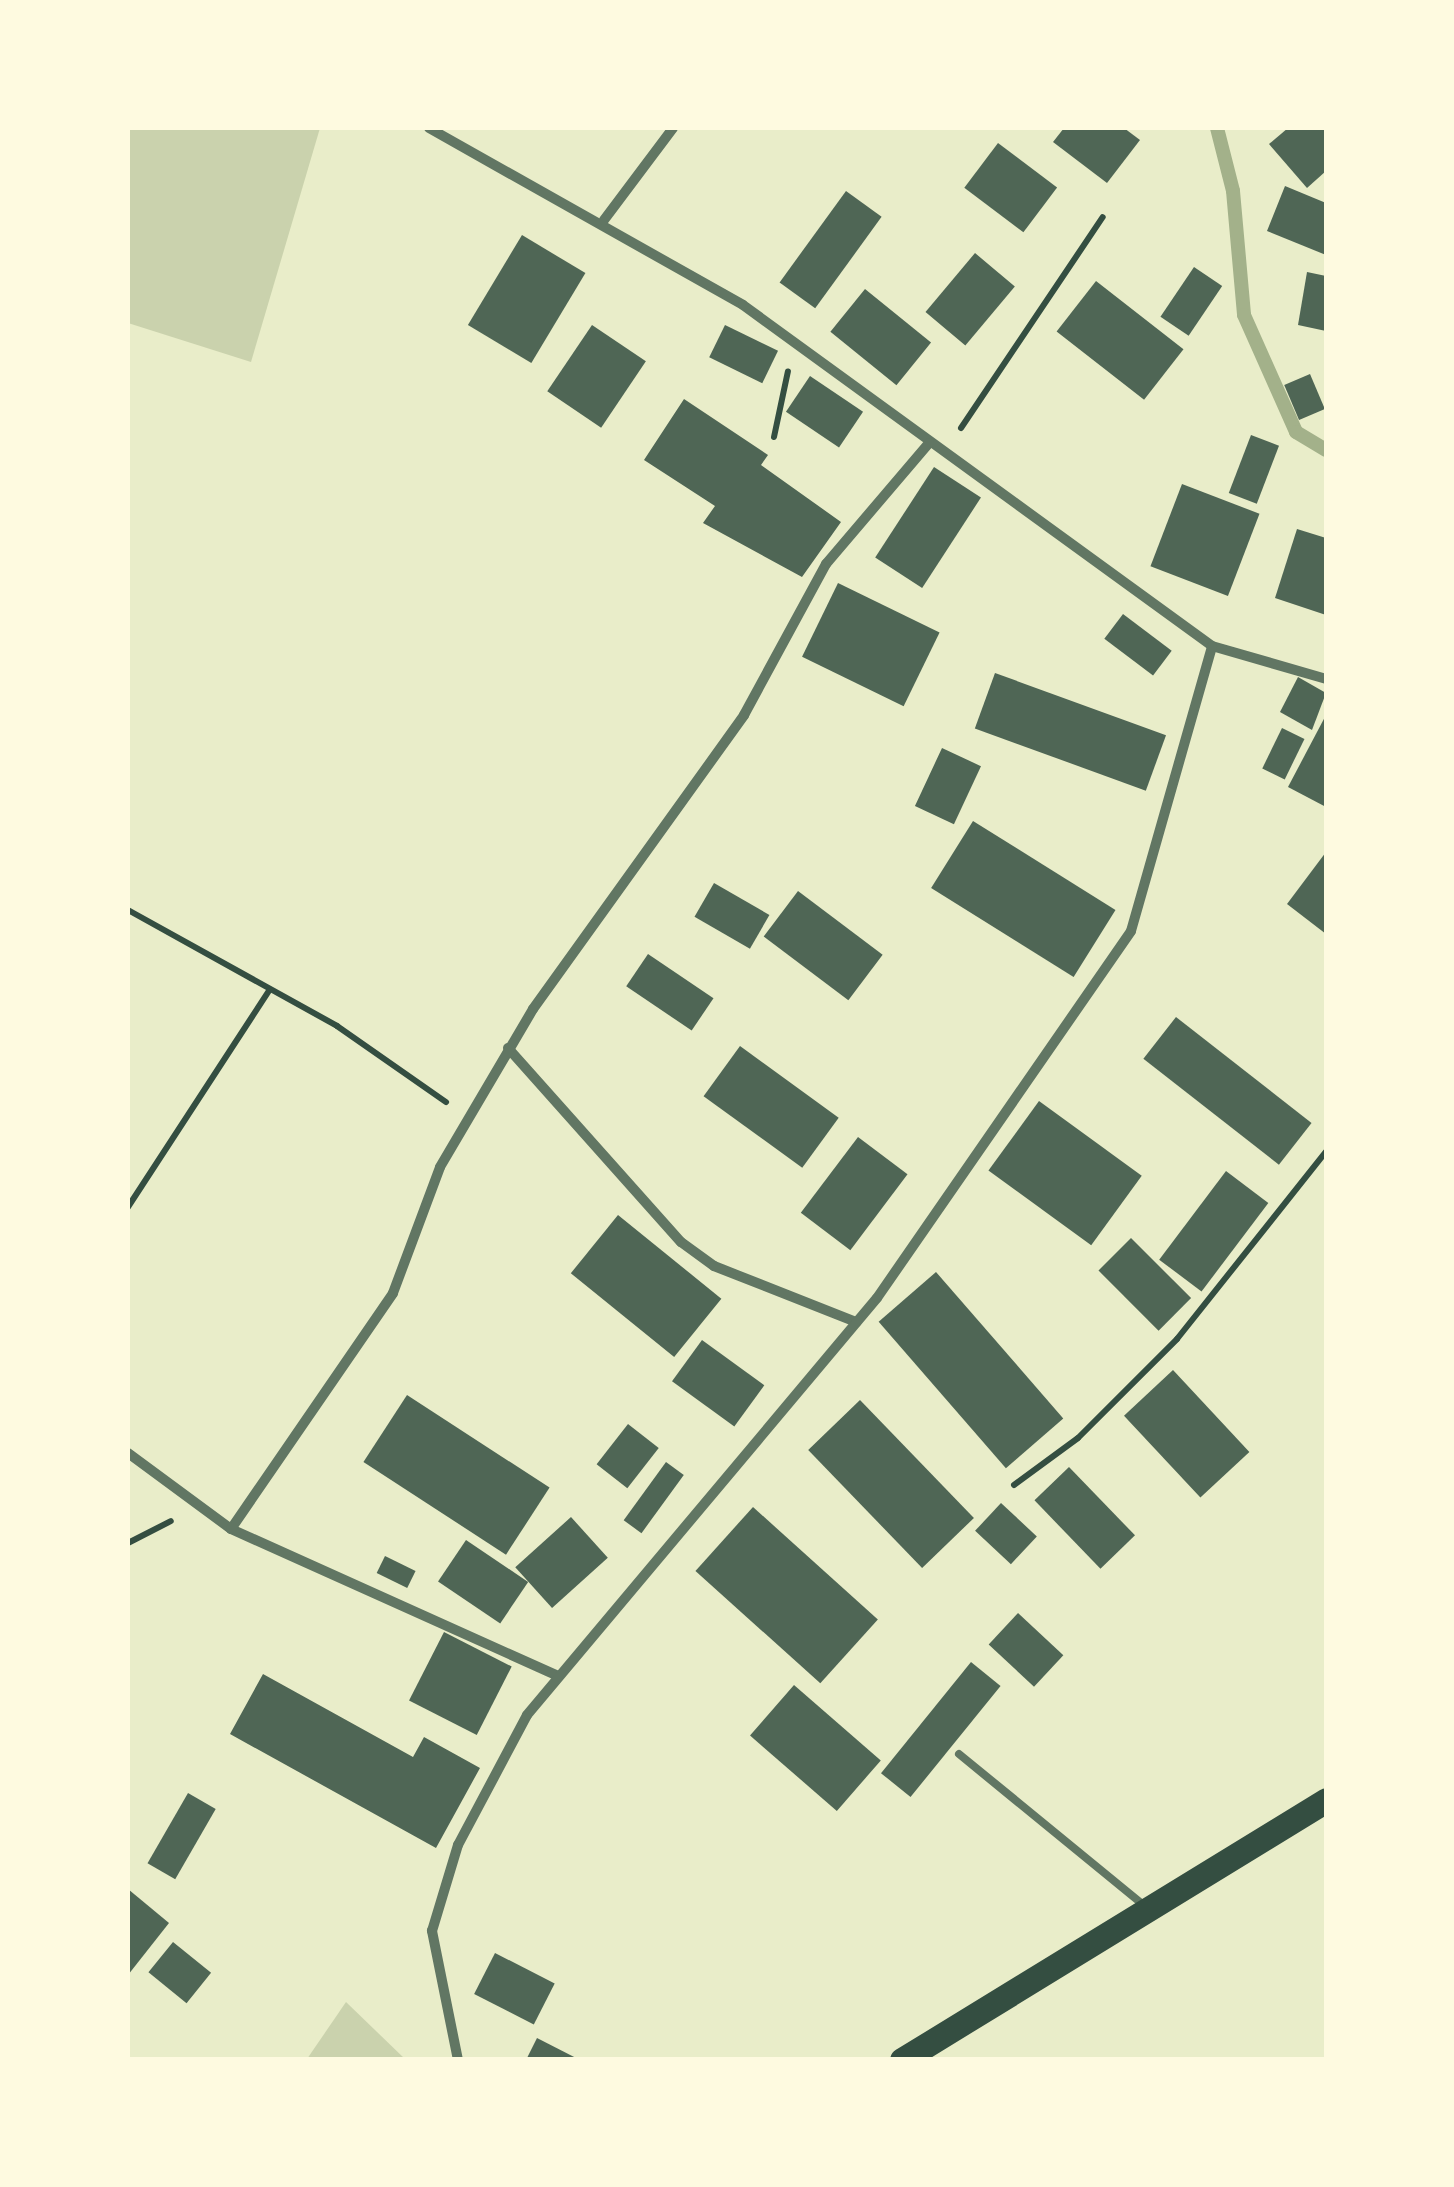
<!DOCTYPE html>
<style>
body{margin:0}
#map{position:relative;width:1454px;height:2187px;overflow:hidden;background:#e9edc9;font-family:Karla,sans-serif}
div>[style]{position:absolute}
.green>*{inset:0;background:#cad2ad}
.stream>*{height:14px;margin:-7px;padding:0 7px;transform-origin:7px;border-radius:7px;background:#a3b18a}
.building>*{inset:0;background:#4f6655;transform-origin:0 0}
.path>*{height:6px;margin:-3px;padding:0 3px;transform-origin:3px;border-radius:3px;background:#344e41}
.service>*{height:8px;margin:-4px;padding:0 4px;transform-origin:4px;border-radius:4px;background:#617663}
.minor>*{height:10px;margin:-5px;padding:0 5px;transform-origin:5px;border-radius:5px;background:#617663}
.primary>*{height:25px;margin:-12.5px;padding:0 12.5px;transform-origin:12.5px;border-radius:12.5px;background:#344e41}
span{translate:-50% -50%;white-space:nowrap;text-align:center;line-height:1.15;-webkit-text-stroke:8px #fefae0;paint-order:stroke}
.frame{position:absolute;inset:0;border:130px solid #fefae0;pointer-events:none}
</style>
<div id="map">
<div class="green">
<i style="clip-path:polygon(128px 128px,320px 128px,251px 362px,128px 323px)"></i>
<i style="clip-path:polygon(346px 2002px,405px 2059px,307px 2059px)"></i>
</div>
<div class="stream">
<i style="left:1217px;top:128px;width:65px;rotate:75.7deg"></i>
<i style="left:1233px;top:191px;width:124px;rotate:84.9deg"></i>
<i style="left:1244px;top:315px;width:128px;rotate:66deg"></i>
<i style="left:1296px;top:432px;width:35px;rotate:31deg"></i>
</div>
<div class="building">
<i style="clip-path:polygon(1064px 128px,1124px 128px,1140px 140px,1107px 183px,1053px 142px)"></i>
<i style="clip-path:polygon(1288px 128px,1326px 128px,1326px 171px,1307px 188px,1269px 144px)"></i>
<i style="left:998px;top:143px;width:74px;height:56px;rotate:37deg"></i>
<i style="clip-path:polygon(1285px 186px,1326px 203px,1326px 255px,1267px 231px)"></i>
<i style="left:846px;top:191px;width:44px;height:113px;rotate:36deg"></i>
<i style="left:522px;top:235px;width:74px;height:105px;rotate:31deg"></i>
<i style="left:975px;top:253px;width:52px;height:77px;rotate:40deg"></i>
<i style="left:1194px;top:267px;width:34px;height:60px;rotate:34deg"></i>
<i style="clip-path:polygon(1307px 272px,1326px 276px,1326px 331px,1298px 325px)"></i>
<i style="left:1096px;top:281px;width:111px;height:64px;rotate:38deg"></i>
<i style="left:865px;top:289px;width:85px;height:55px;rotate:39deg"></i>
<i style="left:592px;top:325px;width:65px;height:80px;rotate:34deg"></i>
<i style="left:725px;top:325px;width:59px;height:36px;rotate:26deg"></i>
<i style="left:1310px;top:374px;width:38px;height:28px;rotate:67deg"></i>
<i style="left:810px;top:376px;width:64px;height:43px;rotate:34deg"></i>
<i style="clip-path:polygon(684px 399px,768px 455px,761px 465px,841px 522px,802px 577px,703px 523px,715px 506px,644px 460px)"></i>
<i style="left:1251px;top:435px;width:30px;height:62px;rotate:21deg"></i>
<i style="left:934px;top:467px;width:56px;height:108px;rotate:33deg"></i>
<i style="left:1182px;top:484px;width:83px;height:88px;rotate:21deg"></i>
<i style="clip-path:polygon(1297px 529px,1326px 538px,1326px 615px,1275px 598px)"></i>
<i style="left:838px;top:583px;width:113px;height:82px;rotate:26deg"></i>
<i style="left:1123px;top:614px;width:61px;height:31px;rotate:37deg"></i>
<i style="left:995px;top:673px;width:182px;height:59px;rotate:20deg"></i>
<i style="clip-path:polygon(1298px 677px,1326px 693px,1312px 730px,1280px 712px)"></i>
<i style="clip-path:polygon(1326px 715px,1326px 807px,1288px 787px)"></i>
<i style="left:1282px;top:728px;width:25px;height:45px;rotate:26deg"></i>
<i style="left:942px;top:748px;width:43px;height:64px;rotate:25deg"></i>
<i style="left:973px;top:821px;width:168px;height:79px;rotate:32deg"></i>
<i style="clip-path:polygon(1326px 852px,1326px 934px,1287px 904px)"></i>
<i style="left:714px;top:883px;width:64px;height:39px;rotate:30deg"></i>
<i style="left:798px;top:891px;width:106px;height:57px;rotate:37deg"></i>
<i style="left:648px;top:954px;width:79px;height:39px;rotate:34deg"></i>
<i style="left:1176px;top:1017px;width:172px;height:53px;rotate:38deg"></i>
<i style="left:740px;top:1046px;width:122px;height:62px;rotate:36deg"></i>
<i style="left:1039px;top:1101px;width:127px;height:86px;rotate:36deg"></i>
<i style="left:858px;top:1137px;width:62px;height:95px;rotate:37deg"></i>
<i style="left:1226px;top:1171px;width:53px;height:111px;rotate:37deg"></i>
<i style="left:618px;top:1215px;width:133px;height:75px;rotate:39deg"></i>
<i style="left:1131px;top:1238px;width:85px;height:46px;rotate:45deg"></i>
<i style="left:936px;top:1272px;width:194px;height:76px;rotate:49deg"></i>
<i style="left:702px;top:1340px;width:77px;height:51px;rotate:36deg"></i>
<i style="left:1173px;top:1370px;width:112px;height:67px;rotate:47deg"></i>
<i style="left:407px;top:1395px;width:170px;height:80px;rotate:33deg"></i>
<i style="left:860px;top:1400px;width:164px;height:72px;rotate:46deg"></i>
<i style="left:628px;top:1424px;width:39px;height:51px;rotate:38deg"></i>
<i style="left:666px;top:1462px;width:22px;height:72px;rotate:36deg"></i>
<i style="left:1069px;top:1467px;width:95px;height:48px;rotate:46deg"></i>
<i style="left:1001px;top:1503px;width:49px;height:38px;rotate:43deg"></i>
<i style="left:753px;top:1507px;width:168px;height:86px;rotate:42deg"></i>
<i style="left:571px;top:1517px;width:55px;height:75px;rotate:48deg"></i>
<i style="left:466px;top:1540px;width:75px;height:50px;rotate:34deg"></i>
<i style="left:385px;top:1556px;width:34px;height:19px;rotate:26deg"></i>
<i style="left:1018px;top:1613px;width:62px;height:43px;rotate:43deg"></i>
<i style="left:444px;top:1632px;width:76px;height:77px;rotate:27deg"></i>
<i style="left:971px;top:1662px;width:38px;height:143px;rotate:39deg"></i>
<i style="clip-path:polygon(263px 1674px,413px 1757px,424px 1737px,480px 1768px,436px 1848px,230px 1734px)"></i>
<i style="left:794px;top:1685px;width:115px;height:67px;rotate:41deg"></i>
<i style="left:188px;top:1793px;width:32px;height:81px;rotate:30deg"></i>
<i style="clip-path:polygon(128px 1889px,169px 1923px,128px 1975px)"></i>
<i style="left:173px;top:1942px;width:49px;height:39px;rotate:39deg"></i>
<i style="left:495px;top:1953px;width:67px;height:46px;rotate:27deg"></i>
<i style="clip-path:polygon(537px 2038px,580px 2060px,526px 2060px)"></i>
</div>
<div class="path">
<i style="left:961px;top:428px;width:254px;rotate:-56.1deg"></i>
<i style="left:774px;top:437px;width:67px;rotate:-78deg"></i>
<i style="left:128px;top:910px;width:239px;rotate:29deg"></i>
<i style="left:337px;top:1026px;width:133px;rotate:34.9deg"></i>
<i style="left:128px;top:1207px;width:258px;rotate:-56.9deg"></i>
<i style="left:1014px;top:1485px;width:79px;rotate:-36.3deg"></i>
<i style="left:1078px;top:1438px;width:140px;rotate:-45deg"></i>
<i style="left:1177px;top:1339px;width:239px;rotate:-51.5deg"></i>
<i style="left:128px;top:1543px;width:48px;rotate:-27.1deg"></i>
</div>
<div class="service">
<i style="left:959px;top:1754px;width:240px;rotate:39.3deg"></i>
</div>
<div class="minor">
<i style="left:429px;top:128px;width:360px;rotate:29.4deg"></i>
<i style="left:743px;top:305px;width:580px;rotate:36.02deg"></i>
<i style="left:1212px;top:646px;width:119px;rotate:16.1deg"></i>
<i style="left:604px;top:220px;width:115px;rotate:-53.1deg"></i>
<i style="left:508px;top:1048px;width:260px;rotate:48.3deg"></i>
<i style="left:681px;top:1242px;width:41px;rotate:36deg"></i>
<i style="left:714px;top:1266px;width:153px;rotate:21.5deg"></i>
<i style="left:128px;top:1453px;width:128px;rotate:36.4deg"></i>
<i style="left:231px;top:1529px;width:359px;rotate:24.2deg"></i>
<i style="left:231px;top:1529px;width:286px;rotate:-55.5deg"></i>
<i style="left:393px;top:1293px;width:134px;rotate:-69.5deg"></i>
<i style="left:440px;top:1167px;width:183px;rotate:-59.5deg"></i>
<i style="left:533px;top:1009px;width:362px;rotate:-54.3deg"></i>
<i style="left:744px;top:715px;width:172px;rotate:-61.5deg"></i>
<i style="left:826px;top:564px;width:159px;rotate:-49.6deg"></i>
<i style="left:458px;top:2060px;width:132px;rotate:-101.4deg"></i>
<i style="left:432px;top:1931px;width:90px;rotate:-73.2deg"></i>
<i style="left:458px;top:1845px;width:147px;rotate:-62deg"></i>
<i style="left:527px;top:1715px;width:544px;rotate:-49.99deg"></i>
<i style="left:877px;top:1298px;width:446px;rotate:-55.3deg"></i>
<i style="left:1131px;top:931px;width:296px;rotate:-74.1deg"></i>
</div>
<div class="primary">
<i style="left:902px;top:2060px;width:497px;rotate:-31.5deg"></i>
</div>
<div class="frame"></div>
</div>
